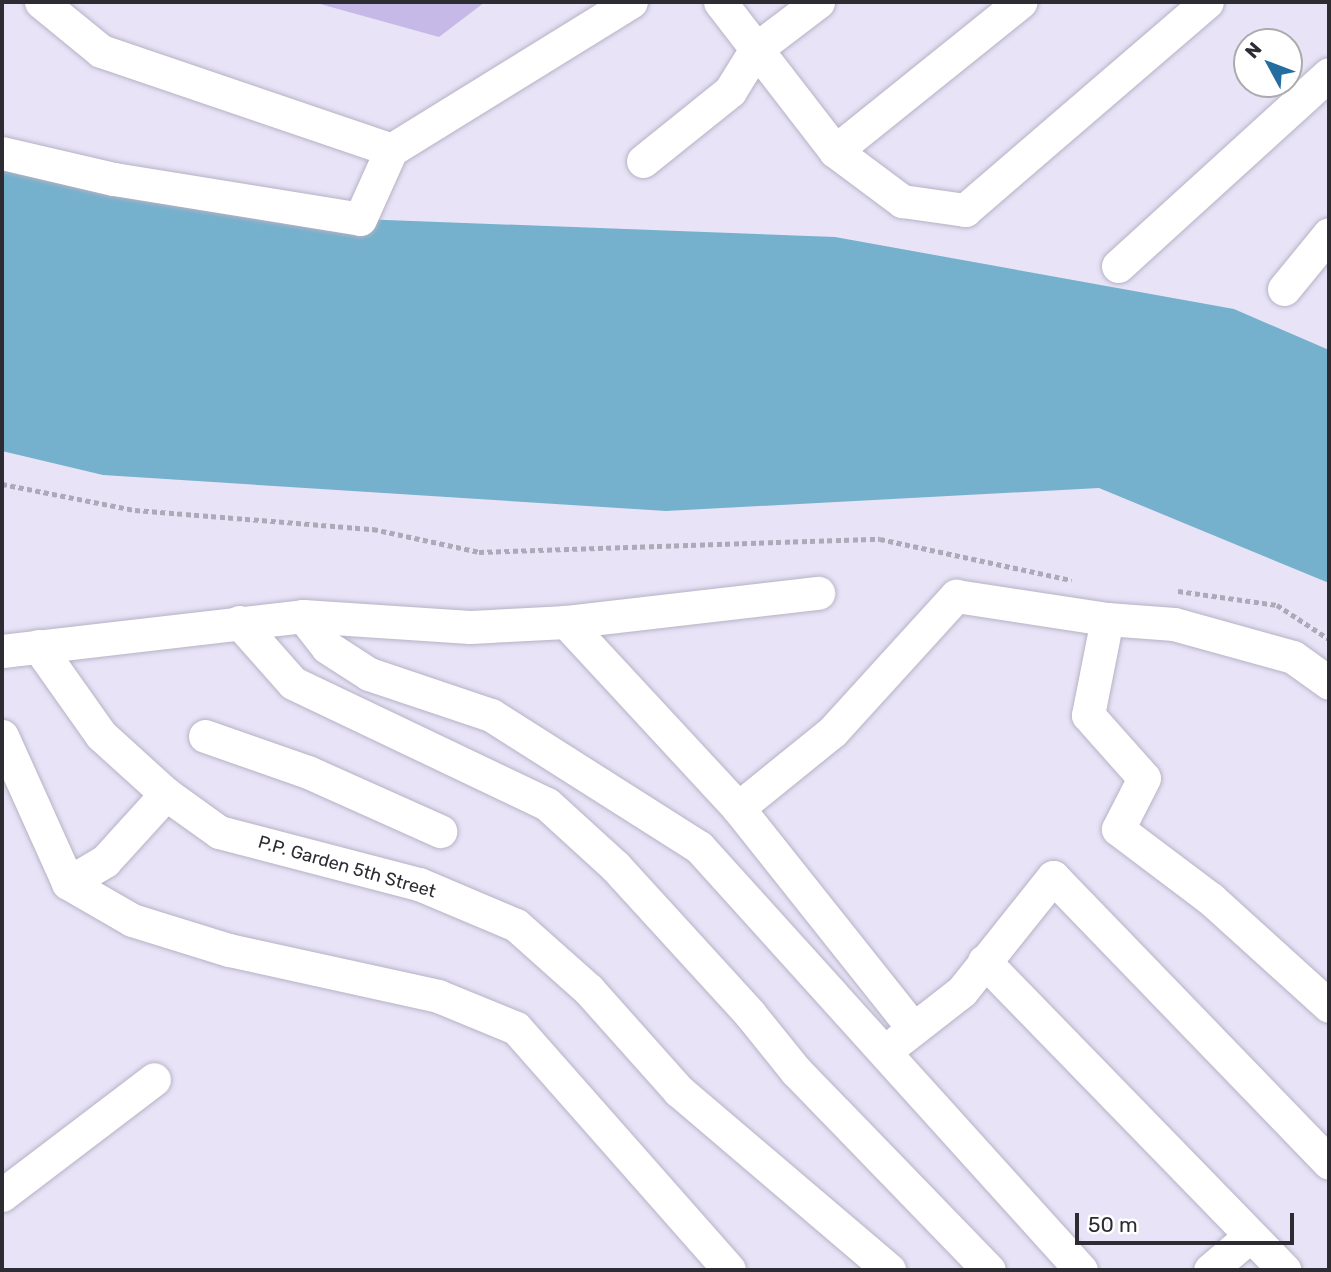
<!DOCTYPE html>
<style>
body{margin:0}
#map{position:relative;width:1331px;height:1272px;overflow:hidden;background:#e8e3f7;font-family:Rubik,sans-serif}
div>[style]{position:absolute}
.green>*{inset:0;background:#c6b9e7}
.water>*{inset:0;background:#75b1cd}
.path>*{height:4.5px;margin-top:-2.25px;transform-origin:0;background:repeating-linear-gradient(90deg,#ada9b8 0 5px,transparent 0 8.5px)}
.roads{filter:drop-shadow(0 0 2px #b6b2c4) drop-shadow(0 0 2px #b6b2c4)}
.minor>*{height:33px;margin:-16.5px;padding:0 16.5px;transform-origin:16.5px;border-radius:16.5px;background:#fff}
span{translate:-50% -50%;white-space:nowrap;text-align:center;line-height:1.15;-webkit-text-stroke:6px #fff;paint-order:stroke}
.street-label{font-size:18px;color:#2e2c33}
.frame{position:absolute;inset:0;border:4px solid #2e2c33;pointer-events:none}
.north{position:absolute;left:1233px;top:28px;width:70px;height:70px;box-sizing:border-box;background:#fff;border:2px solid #ababad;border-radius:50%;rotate:311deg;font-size:19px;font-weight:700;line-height:28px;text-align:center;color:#2e2c33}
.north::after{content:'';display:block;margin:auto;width:24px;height:32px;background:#246da1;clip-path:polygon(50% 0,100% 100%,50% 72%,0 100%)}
.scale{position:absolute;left:1075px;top:1213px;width:219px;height:32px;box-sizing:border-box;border:4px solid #2e2c33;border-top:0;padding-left:9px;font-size:21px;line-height:24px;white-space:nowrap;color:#2e2c33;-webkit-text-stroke:5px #fff;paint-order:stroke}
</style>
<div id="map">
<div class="green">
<i style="clip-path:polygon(313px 2px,485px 2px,439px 37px)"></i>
</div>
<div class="water">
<i style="clip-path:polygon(2px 160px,360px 219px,835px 237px,1234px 309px,1329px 350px,1329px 583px,1099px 488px,666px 511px,103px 475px,2px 451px)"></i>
</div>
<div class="path">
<i style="left:2px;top:484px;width:136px;rotate:11.1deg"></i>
<i style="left:135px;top:510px;width:239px;rotate:4.6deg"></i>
<i style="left:373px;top:529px;width:108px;rotate:12.2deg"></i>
<i style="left:479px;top:552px;width:401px;rotate:-1.9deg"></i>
<i style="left:880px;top:539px;width:196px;rotate:12.1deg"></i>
<i style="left:1178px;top:591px;width:100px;rotate:8deg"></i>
<i style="left:1277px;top:605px;width:62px;rotate:33.2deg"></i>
</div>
<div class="roads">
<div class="minor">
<i style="left:41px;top:2px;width:77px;rotate:39.2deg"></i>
<i style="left:101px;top:51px;width:306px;rotate:18.8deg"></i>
<i style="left:720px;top:2px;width:188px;rotate:52.3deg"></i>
<i style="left:835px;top:151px;width:84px;rotate:36.7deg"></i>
<i style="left:902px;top:201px;width:64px;rotate:8.1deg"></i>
<i style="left:965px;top:210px;width:319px;rotate:-40.7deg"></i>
<i style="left:835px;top:151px;width:238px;rotate:-38.8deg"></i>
<i style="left:2px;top:153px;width:115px;rotate:13.1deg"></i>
<i style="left:114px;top:179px;width:249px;rotate:9.2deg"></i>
<i style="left:360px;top:219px;width:76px;rotate:-65.8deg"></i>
<i style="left:391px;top:150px;width:282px;rotate:-31.7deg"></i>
<i style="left:643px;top:161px;width:112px;rotate:-38.8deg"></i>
<i style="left:730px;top:91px;width:49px;rotate:-58.2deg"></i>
<i style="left:756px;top:49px;width:78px;rotate:-37.2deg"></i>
<i style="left:1118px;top:266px;width:285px;rotate:-42.3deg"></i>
<i style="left:1284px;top:289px;width:71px;rotate:-50.7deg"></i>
<i style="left:303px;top:616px;width:39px;rotate:52deg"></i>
<i style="left:327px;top:647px;width:50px;rotate:32.7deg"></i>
<i style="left:369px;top:674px;width:129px;rotate:18.6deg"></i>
<i style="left:491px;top:715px;width:246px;rotate:32.4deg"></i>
<i style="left:699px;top:847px;width:570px;rotate:47.92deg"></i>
<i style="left:1107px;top:619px;width:98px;rotate:101.2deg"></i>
<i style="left:1088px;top:715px;width:84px;rotate:48.4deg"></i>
<i style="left:1144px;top:778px;width:57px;rotate:117deg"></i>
<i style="left:1118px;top:829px;width:116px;rotate:37deg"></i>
<i style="left:1211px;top:899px;width:159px;rotate:42.2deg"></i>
<i style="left:239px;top:622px;width:81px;rotate:48.5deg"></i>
<i style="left:293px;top:683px;width:281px;rotate:25.5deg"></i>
<i style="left:547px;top:804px;width:92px;rotate:42.4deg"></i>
<i style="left:615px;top:866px;width:200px;rotate:47.6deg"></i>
<i style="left:750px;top:1014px;width:73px;rotate:51.1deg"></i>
<i style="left:796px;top:1071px;width:277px;rotate:45.9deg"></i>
<i style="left:566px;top:622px;width:254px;rotate:-6.6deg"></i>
<i style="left:38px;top:646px;width:109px;rotate:54.7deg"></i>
<i style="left:101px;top:735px;width:88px;rotate:42.2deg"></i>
<i style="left:166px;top:794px;width:65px;rotate:35.6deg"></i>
<i style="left:219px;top:832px;width:207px;rotate:14.6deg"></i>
<i style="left:419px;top:884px;width:105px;rotate:22.9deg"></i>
<i style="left:516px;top:925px;width:98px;rotate:41.7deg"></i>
<i style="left:589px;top:990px;width:135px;rotate:48.3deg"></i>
<i style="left:679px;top:1091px;width:276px;rotate:40.4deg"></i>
<i style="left:2px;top:651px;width:303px;rotate:-6.6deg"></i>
<i style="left:303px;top:616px;width:167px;rotate:3.8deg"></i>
<i style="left:470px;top:627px;width:96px;rotate:-3deg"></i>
<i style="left:566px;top:622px;width:253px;rotate:47.2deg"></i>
<i style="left:738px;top:808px;width:281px;rotate:51.5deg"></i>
<i style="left:2px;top:736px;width:161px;rotate:65.8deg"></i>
<i style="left:68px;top:883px;width:74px;rotate:30deg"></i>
<i style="left:132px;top:920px;width:102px;rotate:17.2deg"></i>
<i style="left:229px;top:950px;width:214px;rotate:12.4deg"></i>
<i style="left:438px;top:996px;width:84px;rotate:22.3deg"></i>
<i style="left:516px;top:1028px;width:322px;rotate:48.6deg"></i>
<i style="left:205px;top:736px;width:109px;rotate:19.3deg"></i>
<i style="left:308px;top:772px;width:145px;rotate:24.1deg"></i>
<i style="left:738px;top:808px;width:122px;rotate:-39deg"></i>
<i style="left:833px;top:731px;width:183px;rotate:-47.7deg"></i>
<i style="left:956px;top:596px;width:153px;rotate:8.7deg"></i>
<i style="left:1107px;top:619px;width:67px;rotate:4.3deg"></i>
<i style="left:1174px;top:624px;width:123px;rotate:15.5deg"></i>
<i style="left:1293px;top:657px;width:44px;rotate:35.8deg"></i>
<i style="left:68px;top:883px;width:43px;rotate:-30.7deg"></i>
<i style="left:105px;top:861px;width:91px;rotate:-47.7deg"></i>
<i style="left:984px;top:961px;width:431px;rotate:45.8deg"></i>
<i style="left:898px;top:1041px;width:81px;rotate:-38deg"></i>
<i style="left:962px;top:991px;width:146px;rotate:-51.4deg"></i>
<i style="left:1053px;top:877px;width:397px;rotate:46deg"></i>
<i style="left:2px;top:1195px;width:191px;rotate:-37.3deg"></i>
<i style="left:1210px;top:1270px;width:52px;rotate:-40.4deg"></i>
</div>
</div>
<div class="street-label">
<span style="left:347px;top:867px;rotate:16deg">P.P. Garden 5th Street</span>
</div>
<div class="frame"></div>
<div class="north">N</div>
<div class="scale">50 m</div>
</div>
